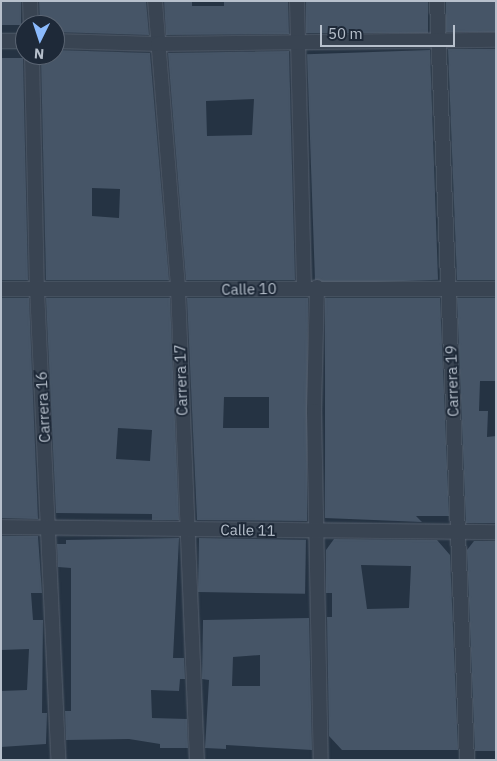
<!DOCTYPE html>
<style>
body{margin:0}
#map{position:relative;width:497px;height:761px;overflow:hidden;background:#253343;font-family:"IBM Plex Sans",sans-serif}
div>[style]{position:absolute}
.building>*{inset:0;background:#465567;transform-origin:0 0}
.roads{filter:drop-shadow(0 0 1px #586270) drop-shadow(0 0 1px #586270)}
.street>*{height:14px;margin:-7px;padding:0 7px;transform-origin:7px;border-radius:7px;background:#394452}
span{translate:-50% -50%;white-space:nowrap;text-align:center;line-height:1.15;-webkit-text-stroke:4px #1e2938;paint-order:stroke}
.street-label{font-size:15px;color:#b7c0cc}
.frame{position:absolute;inset:0;border:2px solid #b7c0cc;pointer-events:none}
.north{position:absolute;left:15px;top:15px;width:50px;height:50px;box-sizing:border-box;background:#1e2938;border:1px solid #5b6573;border-radius:50%;rotate:184deg;font-size:14px;font-weight:700;line-height:20px;text-align:center;color:#b7c0cc}
.north::after{content:'';display:block;margin:auto;width:18px;height:22px;background:#8bbafd;clip-path:polygon(50% 0,100% 100%,50% 72%,0 100%)}
.scale{position:absolute;left:320px;top:25px;width:135px;height:22px;box-sizing:border-box;border:2px solid #b7c0cc;border-top:0;padding-left:6px;font-size:15px;line-height:18px;white-space:nowrap;color:#b7c0cc;-webkit-text-stroke:4px #1e2938;paint-order:stroke}
</style>
<div id="map">
<div class="building">
<i style="left:1px;top:1px;width:20px;height:24px"></i>
<i style="clip-path:polygon(39px 1px,146px 1px,149px 35px,55px 32px,55px 25px,40px 25px)"></i>
<i style="clip-path:polygon(164px 1px,192px 1px,192px 6px,224px 6px,224px 1px,288px 1px,289px 34px,166px 35px)"></i>
<i style="left:306px;top:1px;width:122px;height:32px"></i>
<i style="left:446px;top:1px;width:50px;height:31px"></i>
<i style="clip-path:polygon(448px 49px,496px 49px,496px 280px,457px 280px)"></i>
<i style="clip-path:polygon(evenodd,55px 50px,150px 53px,169px 280px,46px 280px,41px 59px,55px 55px,55px 50px,92px 188px,120px 189px,119px 218px,92px 216px,92px 188px)"></i>
<i style="left:430px;top:50px;width:230px;height:123px;rotate:88deg"></i>
<i style="clip-path:polygon(evenodd,289px 51px,295px 280px,186px 280px,168px 53px,289px 51px,254px 99px,252px 135px,207px 136px,206px 101px,254px 99px)"></i>
<i style="clip-path:polygon(1px 58px,23px 58px,28px 280px,2px 280px)"></i>
<i style="clip-path:polygon(1px 298px,29px 298px,38px 519px,1px 518px)"></i>
<i style="clip-path:polygon(evenodd,46px 298px,170px 298px,179px 520px,152px 520px,152px 514px,56px 513px,46px 298px,118px 428px,152px 430px,150px 461px,116px 459px,118px 428px)"></i>
<i style="clip-path:polygon(evenodd,187px 298px,308px 298px,307px 521px,197px 520px,187px 298px,224px 397px,269px 397px,269px 428px,223px 428px,224px 397px)"></i>
<i style="clip-path:polygon(325px 298px,440px 298px,449px 516px,416px 516px,422px 522px,325px 518px)"></i>
<i style="clip-path:polygon(457px 298px,496px 298px,496px 381px,480px 381px,479px 411px,488px 411px,487px 437px,496px 436px,496px 523px,466px 523px)"></i>
<i style="clip-path:polygon(1px 536px,38px 536px,42px 593px,31px 593px,33px 620px,43px 620px,42px 713px,47px 713px,46px 744px,1px 747px,1px 691px,27px 690px,29px 649px,1px 650px)"></i>
<i style="clip-path:polygon(179px 538px,173px 658px,184px 658px,185px 679px,180px 679px,179px 691px,151px 690px,152px 718px,187px 719px,188px 748px,160px 748px,160px 744px,129px 739px,66px 740px,65px 711px,71px 711px,71px 568px,58px 567px,57px 544px,66px 544px,66px 540px)"></i>
<i style="left:199px;top:538px;width:107px;height:54px;rotate:1deg"></i>
<i style="clip-path:polygon(evenodd,334px 539px,437px 540px,450px 555px,458px 750px,342px 750px,329px 736px,327px 617px,332px 617px,332px 593px,326px 593px,326px 550px,334px 539px,361px 565px,411px 566px,409px 608px,367px 609px,361px 565px)"></i>
<i style="clip-path:polygon(474px 541px,496px 541px,496px 751px,475px 751px,467px 550px)"></i>
<i style="clip-path:polygon(evenodd,309px 618px,312px 750px,226px 745px,226px 749px,205px 748px,209px 680px,202px 679px,203px 620px,309px 618px,260px 655px,260px 686px,232px 686px,233px 657px,260px 655px)"></i>
</div>
<div class="roads">
<div class="street">
<i style="left:30px;top:1px;width:24px;rotate:88deg"></i>
<i style="left:155px;top:1px;width:289px;rotate:85.4deg"></i>
<i style="left:178px;top:289px;width:471px;rotate:87.7deg"></i>
<i style="left:297px;top:1px;width:287px;rotate:88.6deg"></i>
<i style="left:437px;top:1px;width:760px;rotate:87.74deg"></i>
<i style="left:1px;top:41px;width:24px"></i>
<i style="left:55px;top:41px;width:103px;rotate:1.7deg"></i>
<i style="left:158px;top:44px;width:338px;rotate:-0.7deg"></i>
<i style="left:32px;top:55px;width:234px;rotate:88.8deg"></i>
<i style="left:37px;top:289px;width:471px;rotate:87.4deg"></i>
<i style="left:317px;top:287px;width:124px;rotate:91.4deg"></i>
<i style="left:314px;top:411px;width:349px;rotate:88.9deg"></i>
<i style="left:1px;top:289px;width:495px"></i>
<i style="left:1px;top:527px;width:495px;rotate:0.6deg"></i>
</div>
</div>
<div class="street-label">
<span style="left:249px;top:289px;rotate:-1deg">Calle 10</span>
<span style="left:181px;top:380px;rotate:-92deg">Carrera 17</span>
<span style="left:452px;top:381px;rotate:-92deg">Carrera 19</span>
<span style="left:43px;top:407px;rotate:-93deg">Carrera 16</span>
<span style="left:248px;top:530px;rotate:1deg">Calle 11</span>
</div>
<div class="frame"></div>
<div class="north">N</div>
<div class="scale">50 m</div>
</div>
